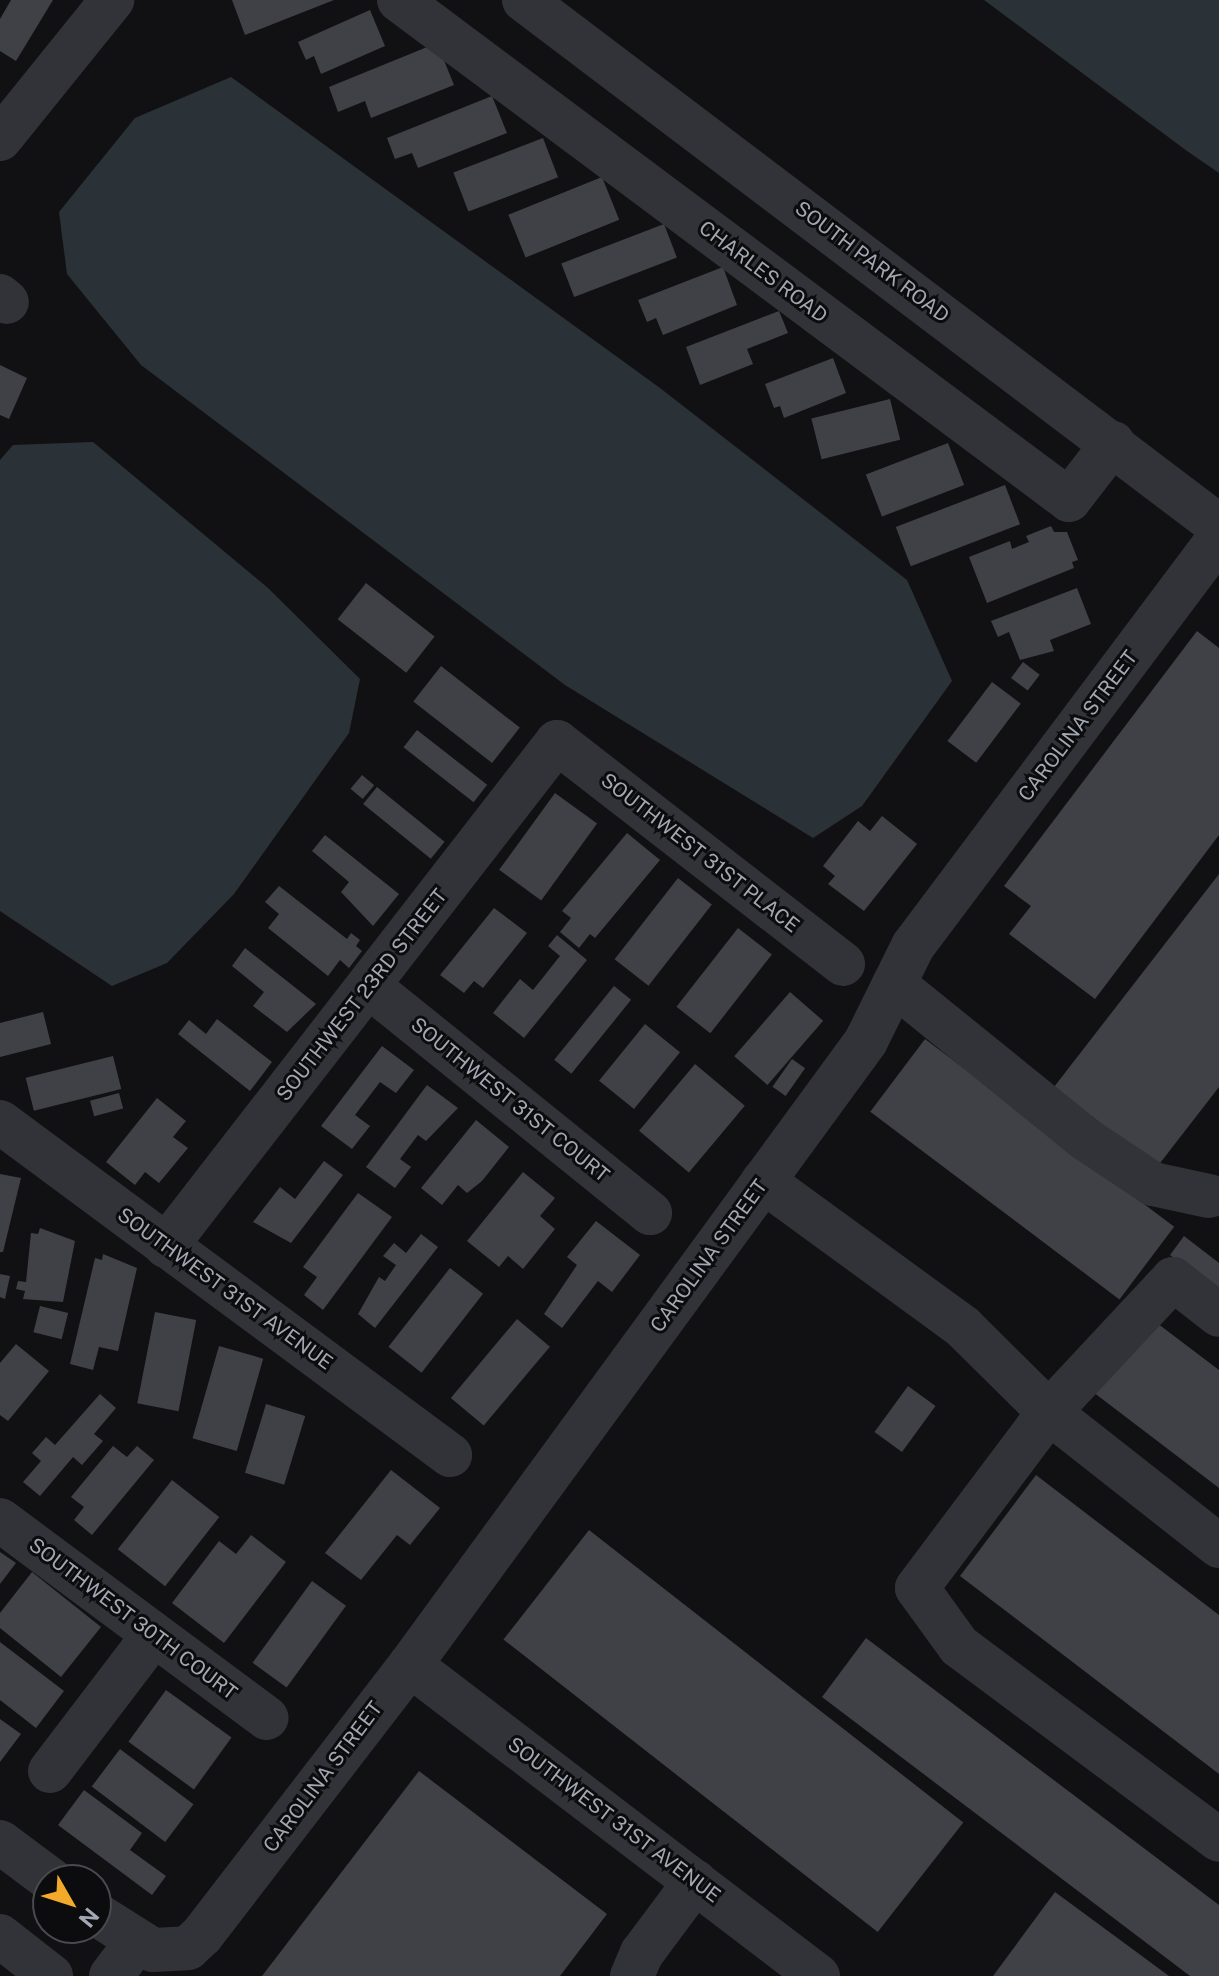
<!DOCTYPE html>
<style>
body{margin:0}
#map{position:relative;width:1219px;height:1976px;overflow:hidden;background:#111113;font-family:"Public Sans",sans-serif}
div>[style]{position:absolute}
.water>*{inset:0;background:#2a3238}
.building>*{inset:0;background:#404146;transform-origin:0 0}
.minor>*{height:44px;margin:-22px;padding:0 22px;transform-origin:22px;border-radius:22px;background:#323338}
span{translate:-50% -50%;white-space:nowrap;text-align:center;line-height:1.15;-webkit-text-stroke:6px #0c0c0e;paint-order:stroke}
.street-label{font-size:20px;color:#a2a8b3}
.north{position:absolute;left:32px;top:1864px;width:80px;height:80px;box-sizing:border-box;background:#0c0c0e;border:2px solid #484a50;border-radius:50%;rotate:129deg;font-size:22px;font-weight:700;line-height:32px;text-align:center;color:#a2a8b3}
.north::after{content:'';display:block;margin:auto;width:28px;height:36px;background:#f3a929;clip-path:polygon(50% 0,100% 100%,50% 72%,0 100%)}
</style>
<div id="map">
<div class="water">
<i style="clip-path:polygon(984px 0,1219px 0,1219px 173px,1187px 151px)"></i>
<i style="clip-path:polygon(231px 77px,660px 388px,907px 580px,952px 681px,862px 806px,813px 838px,565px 685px,141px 365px,67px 274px,59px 212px,135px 118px)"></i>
<i style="clip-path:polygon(93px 442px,268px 588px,360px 679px,349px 733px,234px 894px,167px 963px,112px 986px,0 911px,0 460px,13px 445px)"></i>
</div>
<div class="building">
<i style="clip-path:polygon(11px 0,53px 0,16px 61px,0 51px,0 19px)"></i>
<i style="clip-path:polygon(232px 0,334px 0,245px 35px)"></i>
<i style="clip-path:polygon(370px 10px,385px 46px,321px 74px,314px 56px,306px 60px,298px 42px)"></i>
<i style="clip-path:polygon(437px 43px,454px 85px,371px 118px,365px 101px,338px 112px,329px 87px)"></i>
<i style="clip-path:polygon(492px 96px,507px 133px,418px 168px,412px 153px,395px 159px,387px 138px)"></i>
<i style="left:543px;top:138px;width:42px;height:96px;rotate:69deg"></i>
<i style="left:602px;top:177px;width:46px;height:101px;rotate:68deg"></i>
<i style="left:664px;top:224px;width:36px;height:110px;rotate:69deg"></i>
<i style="clip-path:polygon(723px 267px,737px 305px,663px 335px,656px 318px,647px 322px,638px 300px)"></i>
<i style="clip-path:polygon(779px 311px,788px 333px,747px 349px,753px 364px,700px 385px,686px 347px)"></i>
<i style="clip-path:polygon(833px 358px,846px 393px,784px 418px,780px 406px,774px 408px,765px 384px)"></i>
<i style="clip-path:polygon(0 365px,27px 378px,9px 419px,0 415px)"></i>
<i style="left:890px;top:399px;width:42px;height:81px;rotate:76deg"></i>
<i style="left:948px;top:443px;width:45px;height:88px;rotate:69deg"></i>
<i style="left:1005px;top:485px;width:42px;height:117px;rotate:69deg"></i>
<i style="clip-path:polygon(1051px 526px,1054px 532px,1067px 532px,1078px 560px,1072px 562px,1074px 568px,987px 603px,969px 557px,1010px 541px,1012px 549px,1029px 542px,1026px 536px)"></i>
<i style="left:366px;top:583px;width:87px;height:46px;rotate:38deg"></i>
<i style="clip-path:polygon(1077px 588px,1091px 624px,1050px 640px,1054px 651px,1020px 660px,1009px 632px,998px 637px,991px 621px)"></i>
<i style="clip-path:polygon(1197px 631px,1219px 648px,1219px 835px,1095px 999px,1009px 934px,1031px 906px,1004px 886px)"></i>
<i style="left:1023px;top:662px;width:21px;height:20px;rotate:37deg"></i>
<i style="left:441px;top:666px;width:100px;height:45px;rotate:38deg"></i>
<i style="left:992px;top:682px;width:36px;height:74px;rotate:37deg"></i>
<i style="left:417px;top:730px;width:89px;height:22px;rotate:38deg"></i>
<i style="left:362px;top:775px;width:16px;height:18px;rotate:40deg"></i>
<i style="left:377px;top:787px;width:87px;height:22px;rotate:39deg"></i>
<i style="left:555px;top:793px;width:52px;height:95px;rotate:36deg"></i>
<i style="clip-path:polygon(882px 816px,917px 844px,864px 911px,828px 884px,835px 876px,823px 866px,858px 821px,870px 831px)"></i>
<i style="clip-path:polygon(627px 833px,660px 860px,595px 938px,590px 934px,579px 948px,560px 932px,571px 918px,562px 911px)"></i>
<i style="clip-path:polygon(325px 835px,399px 894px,373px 926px,341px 892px,349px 882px,312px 851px)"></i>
<i style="clip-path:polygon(1219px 874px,1219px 1087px,1157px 1167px,1054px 1087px)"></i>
<i style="left:678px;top:878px;width:43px;height:103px;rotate:38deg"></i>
<i style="clip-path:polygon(279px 886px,347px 939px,351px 933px,360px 940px,356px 946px,362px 951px,349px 968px,340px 960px,328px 976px,268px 928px,279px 914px,265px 902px)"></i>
<i style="clip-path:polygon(494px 908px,527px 933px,483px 988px,474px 981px,464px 993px,440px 975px)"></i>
<i style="left:738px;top:928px;width:43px;height:100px;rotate:38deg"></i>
<i style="clip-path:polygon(557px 935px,587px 960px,524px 1038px,493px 1013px,520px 979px,533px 990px,560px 956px,548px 946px)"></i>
<i style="clip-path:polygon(245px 948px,316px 1004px,287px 1032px,253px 1006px,264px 992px,232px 966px)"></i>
<i style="left:614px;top:986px;width:22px;height:95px;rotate:39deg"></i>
<i style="left:790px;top:992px;width:44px;height:85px;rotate:41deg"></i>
<i style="clip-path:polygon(43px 1012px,51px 1044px,0 1057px,0 1023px)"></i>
<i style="clip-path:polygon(217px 1019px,272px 1062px,250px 1091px,178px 1034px,189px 1020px,206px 1034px)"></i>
<i style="left:645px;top:1024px;width:45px;height:73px;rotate:39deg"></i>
<i style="left:925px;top:1039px;width:312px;height:91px;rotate:37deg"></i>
<i style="clip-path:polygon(382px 1046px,414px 1070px,396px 1093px,380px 1082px,355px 1115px,370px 1126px,352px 1149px,321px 1126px)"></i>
<i style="left:113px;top:1056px;width:34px;height:90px;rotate:76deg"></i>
<i style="left:792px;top:1059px;width:16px;height:34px;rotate:35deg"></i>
<i style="left:695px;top:1064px;width:65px;height:87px;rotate:40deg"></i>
<i style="clip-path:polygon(427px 1085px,458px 1108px,426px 1141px,418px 1135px,400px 1159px,411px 1167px,395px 1188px,366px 1167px)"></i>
<i style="left:119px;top:1093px;width:16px;height:30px;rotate:75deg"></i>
<i style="clip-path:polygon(157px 1098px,186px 1121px,173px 1137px,188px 1148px,159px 1183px,145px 1172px,135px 1185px,106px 1162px)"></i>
<i style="clip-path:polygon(476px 1120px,509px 1147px,482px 1181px,467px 1193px,458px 1185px,442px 1205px,421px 1188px)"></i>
<i style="clip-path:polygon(324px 1161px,343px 1175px,291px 1243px,253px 1222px,280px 1187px,295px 1199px)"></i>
<i style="clip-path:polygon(523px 1172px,555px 1198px,540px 1216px,555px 1229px,523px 1269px,508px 1256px,499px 1267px,467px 1241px)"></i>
<i style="clip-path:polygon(0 1174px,21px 1178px,3px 1252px,0 1252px)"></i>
<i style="clip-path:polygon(358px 1193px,392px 1217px,323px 1310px,304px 1295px,317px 1277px,303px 1267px)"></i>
<i style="clip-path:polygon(596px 1221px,640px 1255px,612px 1292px,598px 1281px,562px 1328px,544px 1314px,577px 1265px,567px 1257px)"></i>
<i style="clip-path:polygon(40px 1228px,75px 1241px,63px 1302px,23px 1299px,25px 1291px,16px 1289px,18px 1281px,26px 1282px,31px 1233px,38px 1234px)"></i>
<i style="clip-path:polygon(421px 1234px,438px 1247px,375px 1328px,358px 1314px,379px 1277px,385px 1281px,396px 1265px,383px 1256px,394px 1243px,406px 1253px)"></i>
<i style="clip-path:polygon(1184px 1236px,1219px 1263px,1219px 1292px,1170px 1255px)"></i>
<i style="clip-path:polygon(103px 1254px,137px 1268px,118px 1351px,99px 1347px,93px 1370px,70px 1364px,95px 1258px,102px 1260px)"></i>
<i style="left:450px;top:1268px;width:42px;height:100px;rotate:38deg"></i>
<i style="clip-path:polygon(0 1274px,10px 1276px,5px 1299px,0 1297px)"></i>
<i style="left:40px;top:1306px;width:29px;height:27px;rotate:14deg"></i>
<i style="left:155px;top:1312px;width:42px;height:93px;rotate:11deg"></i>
<i style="clip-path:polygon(1149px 1317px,1219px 1370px,1219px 1488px,1093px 1392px)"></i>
<i style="left:517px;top:1319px;width:43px;height:103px;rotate:40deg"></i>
<i style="clip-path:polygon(16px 1344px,49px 1371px,8px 1421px,0 1415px,0 1363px)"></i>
<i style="left:219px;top:1346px;width:46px;height:96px;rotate:16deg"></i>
<i style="left:908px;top:1386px;width:34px;height:57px;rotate:36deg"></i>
<i style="clip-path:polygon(100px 1394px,116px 1408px,94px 1434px,103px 1441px,82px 1465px,73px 1457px,40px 1496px,23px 1482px,41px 1461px,32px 1453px,46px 1437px,55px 1445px)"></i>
<i style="left:266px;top:1404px;width:41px;height:72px;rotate:17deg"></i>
<i style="clip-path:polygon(113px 1446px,127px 1457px,137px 1446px,154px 1460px,92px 1535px,74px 1520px,84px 1507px,71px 1497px)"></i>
<i style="clip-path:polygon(391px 1470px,440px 1508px,410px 1545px,397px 1535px,361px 1580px,325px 1553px)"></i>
<i style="clip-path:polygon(1036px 1475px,1219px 1615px,1219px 1774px,960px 1576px)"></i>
<i style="left:172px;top:1480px;width:60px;height:88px;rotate:38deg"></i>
<i style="left:589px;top:1530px;width:475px;height:139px;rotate:38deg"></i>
<i style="clip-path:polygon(251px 1535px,286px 1562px,224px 1643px,172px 1603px,219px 1541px,236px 1554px)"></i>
<i style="clip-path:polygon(0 1552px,16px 1563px,0 1584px)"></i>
<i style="clip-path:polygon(32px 1572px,101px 1627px,61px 1677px,0 1628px,0 1613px)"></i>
<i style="left:312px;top:1581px;width:42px;height:101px;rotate:36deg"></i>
<i style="clip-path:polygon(866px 1638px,1219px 1905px,1219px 1976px,1190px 1976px,822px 1697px)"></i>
<i style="clip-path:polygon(0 1642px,64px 1691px,36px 1728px,0 1700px)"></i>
<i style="left:166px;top:1690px;width:81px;height:64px;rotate:36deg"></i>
<i style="clip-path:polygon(0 1719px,21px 1734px,0 1762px)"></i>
<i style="left:120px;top:1749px;width:92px;height:47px;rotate:37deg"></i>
<i style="clip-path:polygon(419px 1771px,607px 1914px,560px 1976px,262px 1976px)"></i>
<i style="clip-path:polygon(84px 1790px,142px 1833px,130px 1850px,166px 1876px,152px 1895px,58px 1825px)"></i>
<i style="clip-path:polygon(1055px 1892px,1169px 1976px,993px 1976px)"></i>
</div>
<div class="minor">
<i style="left:399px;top:0;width:836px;rotate:36.73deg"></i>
<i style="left:1069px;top:500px;width:72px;rotate:-52.3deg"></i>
<i style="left:524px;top:0;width:872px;rotate:37.12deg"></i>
<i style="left:0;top:139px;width:179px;rotate:-51.1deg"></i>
<i style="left:0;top:296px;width:9px;rotate:41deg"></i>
<i style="left:894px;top:984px;width:245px;rotate:39deg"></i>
<i style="left:1084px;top:1138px;width:83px;rotate:33.7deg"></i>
<i style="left:1153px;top:1184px;width:57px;rotate:12.1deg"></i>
<i style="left:370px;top:987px;width:360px;rotate:38.9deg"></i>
<i style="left:0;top:1122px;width:560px;rotate:36.5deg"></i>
<i style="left:763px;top:1181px;width:248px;rotate:36.1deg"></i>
<i style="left:963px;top:1327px;width:121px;rotate:44.7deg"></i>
<i style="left:1049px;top:1412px;width:182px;rotate:-47deg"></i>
<i style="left:1173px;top:1279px;width:58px;rotate:38deg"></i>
<i style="left:166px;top:1246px;width:638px;rotate:-52.2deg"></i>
<i style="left:557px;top:742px;width:362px;rotate:37.8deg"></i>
<i style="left:0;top:1520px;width:332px;rotate:36.6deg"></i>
<i style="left:1219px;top:1546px;width:216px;rotate:-141.8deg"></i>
<i style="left:1049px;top:1412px;width:220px;rotate:126.9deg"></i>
<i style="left:917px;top:1588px;width:72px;rotate:54.1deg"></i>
<i style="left:959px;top:1646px;width:324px;rotate:36.7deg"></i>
<i style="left:410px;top:1665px;width:513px;rotate:37.32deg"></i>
<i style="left:50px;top:1771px;width:170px;rotate:-52.7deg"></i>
<i style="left:0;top:1842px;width:64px;rotate:36.7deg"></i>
<i style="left:96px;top:1914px;width:67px;rotate:32.3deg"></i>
<i style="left:153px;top:1950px;width:35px;rotate:-3deg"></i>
<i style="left:188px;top:1948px;width:19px;rotate:-43deg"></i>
<i style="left:202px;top:1935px;width:341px;rotate:-52.4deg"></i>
<i style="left:410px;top:1665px;width:773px;rotate:-53.84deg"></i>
<i style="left:866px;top:1041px;width:106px;rotate:-63.7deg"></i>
<i style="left:913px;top:946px;width:510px;rotate:-53.13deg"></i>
<i style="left:0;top:1936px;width:65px;rotate:38.1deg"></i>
<i style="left:111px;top:1976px;width:41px;rotate:-52.9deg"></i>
<i style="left:632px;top:1976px;width:25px;rotate:-67deg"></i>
<i style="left:642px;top:1953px;width:89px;rotate:-53.3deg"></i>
</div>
<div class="street-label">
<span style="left:872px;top:262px;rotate:37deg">SOUTH PARK ROAD</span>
<span style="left:763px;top:272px;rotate:37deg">CHARLES ROAD</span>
<span style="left:1078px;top:726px;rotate:-53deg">CAROLINA STREET</span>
<span style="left:700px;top:853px;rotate:38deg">SOUTHWEST 31ST PLACE</span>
<span style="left:362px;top:995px;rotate:-52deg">SOUTHWEST 23RD STREET</span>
<span style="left:510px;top:1100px;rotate:39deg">SOUTHWEST 31ST COURT</span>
<span style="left:709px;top:1256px;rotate:-54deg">CAROLINA STREET</span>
<span style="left:225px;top:1289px;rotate:36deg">SOUTHWEST 31ST AVENUE</span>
<span style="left:133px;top:1619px;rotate:37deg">SOUTHWEST 30TH COURT</span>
<span style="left:323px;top:1777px;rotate:-53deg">CAROLINA STREET</span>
<span style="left:614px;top:1820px;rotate:37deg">SOUTHWEST 31ST AVENUE</span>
</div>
<div class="north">N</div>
</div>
